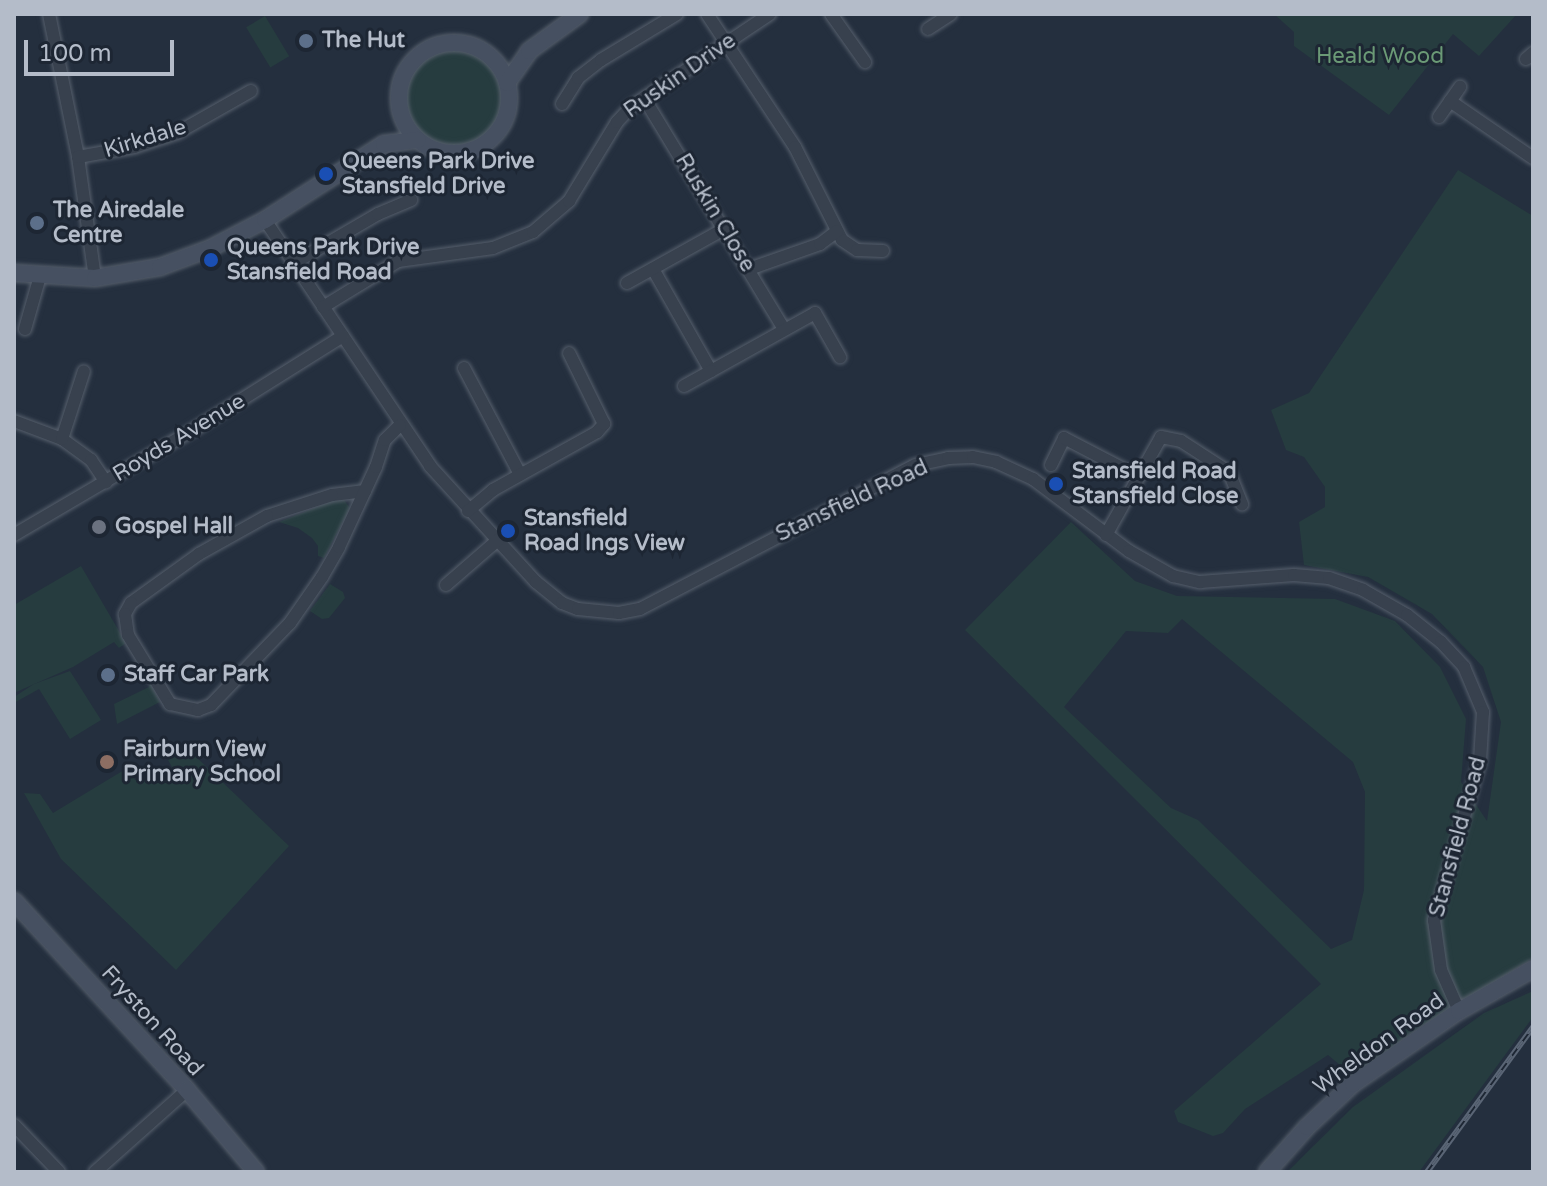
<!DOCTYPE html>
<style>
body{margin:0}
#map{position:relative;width:1547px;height:1186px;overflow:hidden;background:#242f3e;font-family:"Varela Round",sans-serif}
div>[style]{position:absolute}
.green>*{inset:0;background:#263c3f;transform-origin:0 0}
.round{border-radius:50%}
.roads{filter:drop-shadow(0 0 2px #565f6c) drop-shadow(0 0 2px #565f6c)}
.street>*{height:12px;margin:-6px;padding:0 6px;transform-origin:6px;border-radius:6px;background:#38414e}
.secondary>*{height:16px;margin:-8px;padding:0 8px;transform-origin:8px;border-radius:8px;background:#465061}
.secondary>.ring{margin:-8px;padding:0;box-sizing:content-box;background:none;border:16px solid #465061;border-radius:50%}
.rail>*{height:6px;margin-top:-3px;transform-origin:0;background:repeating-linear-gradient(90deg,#1d2633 0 9px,#5a6575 0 18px);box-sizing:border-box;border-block:2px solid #5a6575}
.dots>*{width:22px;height:22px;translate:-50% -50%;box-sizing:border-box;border:4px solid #1d2633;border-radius:50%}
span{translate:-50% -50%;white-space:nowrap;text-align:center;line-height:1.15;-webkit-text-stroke:6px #1d2633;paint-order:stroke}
.poi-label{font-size:22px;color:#b4bcc9;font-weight:700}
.left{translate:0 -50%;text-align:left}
.park-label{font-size:22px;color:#6b9a76}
.street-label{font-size:22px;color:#b4bcc9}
.frame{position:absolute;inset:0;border:16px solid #b4bcc9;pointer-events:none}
.scale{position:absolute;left:24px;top:40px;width:150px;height:36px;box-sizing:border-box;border:4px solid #b4bcc9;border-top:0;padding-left:10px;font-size:24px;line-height:28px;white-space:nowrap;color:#b4bcc9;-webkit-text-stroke:6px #1d2633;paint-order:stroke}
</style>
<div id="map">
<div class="green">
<i style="clip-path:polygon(1274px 14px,1517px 14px,1479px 56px,1453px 34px,1389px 115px,1294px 46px,1294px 32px)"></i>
<i style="left:265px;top:16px;width:47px;height:22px;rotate:59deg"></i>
<i class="round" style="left:404px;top:48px;width:100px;height:100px"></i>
<i style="clip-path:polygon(evenodd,1458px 170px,1533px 216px,1533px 958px,1415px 1030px,1353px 1076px,1328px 1055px,1245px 1109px,1223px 1133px,1213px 1136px,1178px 1122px,1174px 1111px,1321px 984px,965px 630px,1071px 522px,1135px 581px,1177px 596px,1335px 599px,1395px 621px,1440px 667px,1466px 719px,1461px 782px,1487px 821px,1501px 722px,1483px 667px,1432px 614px,1368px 577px,1304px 565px,1299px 522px,1325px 507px,1325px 487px,1304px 457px,1286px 450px,1271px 410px,1309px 393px,1458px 170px,1182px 619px,1353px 762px,1365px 792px,1364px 890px,1352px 940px,1331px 949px,1198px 820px,1171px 808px,1064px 707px,1126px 631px,1168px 633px,1182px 619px)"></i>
<i style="clip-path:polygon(337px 499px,344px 500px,350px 508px,324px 558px,318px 556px,318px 546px,312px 538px,298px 528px,279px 522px)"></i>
<i style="clip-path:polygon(81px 566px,126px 643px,119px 648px,114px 642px,73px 667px,14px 693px,14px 605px)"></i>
<i style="clip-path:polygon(330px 584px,343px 592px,345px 598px,329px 618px,322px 619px,310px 611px)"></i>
<i style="clip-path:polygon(70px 671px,101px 720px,70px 739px,39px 689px,14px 703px,14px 697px,34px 684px)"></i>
<i style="clip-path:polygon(150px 683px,160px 702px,117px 724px,114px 704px,149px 687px)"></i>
<i style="clip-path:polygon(188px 749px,289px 846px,176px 970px,61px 859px,24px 793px,40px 794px,53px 813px,129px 767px,135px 780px,152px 770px,157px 777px,172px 767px,168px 760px)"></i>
<i style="clip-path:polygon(1533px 991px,1533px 1017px,1419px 1172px,1287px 1172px,1353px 1107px,1484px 1013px)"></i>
</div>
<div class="roads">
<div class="street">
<i style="left:49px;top:14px;width:146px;rotate:78.5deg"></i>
<i style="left:78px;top:157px;width:122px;rotate:82deg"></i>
<i style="left:707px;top:14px;width:159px;rotate:56.5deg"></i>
<i style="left:795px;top:147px;width:104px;rotate:63.2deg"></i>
<i style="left:842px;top:240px;width:18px;rotate:34deg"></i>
<i style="left:857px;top:250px;width:26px;rotate:2deg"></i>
<i style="left:831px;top:14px;width:59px;rotate:54.7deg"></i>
<i style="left:928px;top:29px;width:27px;rotate:-33deg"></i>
<i style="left:1526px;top:59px;width:9px;rotate:-41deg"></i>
<i style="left:644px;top:98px;width:270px;rotate:58.8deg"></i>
<i style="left:1450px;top:101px;width:101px;rotate:34.5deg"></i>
<i style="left:562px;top:104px;width:31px;rotate:-58deg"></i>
<i style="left:578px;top:78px;width:29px;rotate:-38deg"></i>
<i style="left:601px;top:60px;width:89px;rotate:-31.2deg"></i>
<i style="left:1439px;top:117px;width:37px;rotate:-55deg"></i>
<i style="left:78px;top:157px;width:57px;rotate:-10.1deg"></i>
<i style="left:134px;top:147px;width:45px;rotate:-18deg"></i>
<i style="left:177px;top:133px;width:85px;rotate:-29.6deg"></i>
<i style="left:265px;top:220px;width:296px;rotate:56.1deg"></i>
<i style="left:430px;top:466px;width:157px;rotate:47.6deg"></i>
<i style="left:536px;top:582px;width:33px;rotate:39deg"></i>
<i style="left:562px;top:603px;width:17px;rotate:21deg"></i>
<i style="left:578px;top:609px;width:41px;rotate:5.6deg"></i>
<i style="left:619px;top:613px;width:21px;rotate:-11deg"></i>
<i style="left:640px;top:609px;width:311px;rotate:-27.6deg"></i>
<i style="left:916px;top:465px;width:33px;rotate:-12deg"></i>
<i style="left:948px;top:458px;width:25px;rotate:-2deg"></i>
<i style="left:973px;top:457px;width:24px;rotate:12deg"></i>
<i style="left:996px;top:462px;width:41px;rotate:24.7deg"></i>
<i style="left:1033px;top:479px;width:120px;rotate:36.9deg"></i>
<i style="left:1129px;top:551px;width:51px;rotate:29.6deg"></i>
<i style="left:1173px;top:576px;width:28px;rotate:13deg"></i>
<i style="left:1200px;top:582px;width:94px;rotate:-4.3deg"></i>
<i style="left:1294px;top:575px;width:35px;rotate:5deg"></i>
<i style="left:1329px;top:578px;width:36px;rotate:19deg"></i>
<i style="left:1363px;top:590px;width:51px;rotate:29.6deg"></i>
<i style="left:1407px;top:615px;width:43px;rotate:38.5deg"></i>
<i style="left:1441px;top:642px;width:34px;rotate:47deg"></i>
<i style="left:1464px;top:667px;width:49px;rotate:67.1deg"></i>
<i style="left:1483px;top:712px;width:49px;rotate:93.5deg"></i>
<i style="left:1480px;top:761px;width:166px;rotate:106.1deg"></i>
<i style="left:1434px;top:920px;width:50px;rotate:82deg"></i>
<i style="left:1441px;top:970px;width:45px;rotate:66.3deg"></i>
<i style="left:294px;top:263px;width:97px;rotate:-30.3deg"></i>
<i style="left:378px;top:214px;width:36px;rotate:-23deg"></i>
<i style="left:653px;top:269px;width:117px;rotate:60.4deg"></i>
<i style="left:711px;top:371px;width:119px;rotate:-29.1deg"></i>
<i style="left:815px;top:313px;width:51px;rotate:60.4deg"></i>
<i style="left:749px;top:269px;width:75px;rotate:-19.4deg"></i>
<i style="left:820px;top:244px;width:21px;rotate:-37deg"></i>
<i style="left:627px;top:283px;width:111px;rotate:-29.1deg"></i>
<i style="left:323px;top:307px;width:88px;rotate:-31.5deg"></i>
<i style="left:398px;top:261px;width:96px;rotate:-7.8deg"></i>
<i style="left:493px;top:248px;width:43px;rotate:-21.8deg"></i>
<i style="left:533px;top:232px;width:48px;rotate:-40.7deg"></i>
<i style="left:569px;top:201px;width:92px;rotate:-58.7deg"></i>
<i style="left:617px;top:122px;width:21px;rotate:-47deg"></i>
<i style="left:631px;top:107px;width:167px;rotate:-33.8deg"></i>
<i style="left:25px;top:329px;width:55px;rotate:-74.2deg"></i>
<i style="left:464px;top:368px;width:120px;rotate:62.2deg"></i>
<i style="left:684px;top:386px;width:31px;rotate:-29deg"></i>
<i style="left:14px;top:421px;width:51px;rotate:20.6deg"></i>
<i style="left:62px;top:439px;width:36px;rotate:36deg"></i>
<i style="left:91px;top:460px;width:27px;rotate:56deg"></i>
<i style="left:62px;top:439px;width:71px;rotate:-72.1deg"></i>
<i style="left:1051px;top:465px;width:30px;rotate:-64deg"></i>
<i style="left:1064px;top:438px;width:82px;rotate:27.5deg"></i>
<i style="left:365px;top:491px;width:33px;rotate:173deg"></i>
<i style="left:332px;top:495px;width:68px;rotate:162.1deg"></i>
<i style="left:267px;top:516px;width:78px;rotate:150.8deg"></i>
<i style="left:199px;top:554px;width:84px;rotate:144.2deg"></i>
<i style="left:131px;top:603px;width:13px;rotate:119deg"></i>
<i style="left:125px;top:614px;width:21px;rotate:82deg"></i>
<i style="left:128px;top:635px;width:81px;rotate:58.7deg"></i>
<i style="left:170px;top:704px;width:29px;rotate:12deg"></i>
<i style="left:198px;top:710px;width:14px;rotate:-21deg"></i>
<i style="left:211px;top:705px;width:114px;rotate:-46.1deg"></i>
<i style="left:290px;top:623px;width:56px;rotate:-55.2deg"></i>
<i style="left:322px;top:577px;width:34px;rotate:-60deg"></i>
<i style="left:339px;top:547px;width:88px;rotate:-65.2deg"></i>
<i style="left:376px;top:467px;width:28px;rotate:-72deg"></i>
<i style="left:385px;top:440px;width:21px;rotate:-45deg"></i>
<i style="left:468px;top:511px;width:33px;rotate:-40deg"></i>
<i style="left:493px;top:490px;width:119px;rotate:-29.1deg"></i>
<i style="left:597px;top:432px;width:11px;rotate:-49deg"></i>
<i style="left:604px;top:424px;width:79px;rotate:-116.2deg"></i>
<i style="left:14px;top:535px;width:213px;rotate:-30.4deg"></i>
<i style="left:198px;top:427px;width:171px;rotate:-32.1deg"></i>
<i style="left:1106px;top:535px;width:112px;rotate:-60.7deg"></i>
<i style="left:1161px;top:437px;width:20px;rotate:11deg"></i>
<i style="left:1181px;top:441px;width:57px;rotate:32.9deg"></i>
<i style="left:1229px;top:472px;width:35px;rotate:68deg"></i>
<i style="left:446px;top:585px;width:69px;rotate:-40.9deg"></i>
<i style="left:14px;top:1125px;width:65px;rotate:46.2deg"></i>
<i style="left:95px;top:1172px;width:123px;rotate:-41.7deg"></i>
</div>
<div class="secondary">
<i class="ring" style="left:399px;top:43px;width:94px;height:94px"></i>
<i style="left:507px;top:83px;width:39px;rotate:-55deg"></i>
<i style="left:529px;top:51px;width:63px;rotate:-36deg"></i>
<i style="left:14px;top:273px;width:81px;rotate:3.5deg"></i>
<i style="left:95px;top:278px;width:66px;rotate:-9.6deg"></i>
<i style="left:160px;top:267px;width:52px;rotate:-20.2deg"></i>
<i style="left:209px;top:249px;width:63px;rotate:-27.4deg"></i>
<i style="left:265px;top:220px;width:141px;rotate:-32.6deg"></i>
<i style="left:384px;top:144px;width:34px;rotate:-7deg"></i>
<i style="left:14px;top:901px;width:256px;rotate:47.5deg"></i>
<i style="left:187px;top:1090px;width:107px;rotate:49.9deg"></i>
<i style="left:1267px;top:1172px;width:60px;rotate:-48.4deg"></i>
<i style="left:1307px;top:1127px;width:63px;rotate:-43.1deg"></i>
<i style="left:1353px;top:1084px;width:129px;rotate:-34.6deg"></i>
<i style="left:1459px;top:1011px;width:85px;rotate:-29.6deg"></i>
</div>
</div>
<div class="rail">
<i style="left:1427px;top:1172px;width:180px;rotate:-53.8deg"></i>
</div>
<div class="dots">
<i style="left:306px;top:41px;background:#5c6f8a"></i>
<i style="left:326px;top:174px;background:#1a4fb4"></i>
<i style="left:37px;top:223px;background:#5c6f8a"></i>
<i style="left:211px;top:260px;background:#1a4fb4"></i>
<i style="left:1056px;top:484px;background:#1a4fb4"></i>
<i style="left:99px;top:527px;background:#6b7280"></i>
<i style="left:508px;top:531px;background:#1a4fb4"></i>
<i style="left:108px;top:675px;background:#5c6f8a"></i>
<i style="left:107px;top:762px;background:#8d6e63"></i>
</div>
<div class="poi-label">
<span class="left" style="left:322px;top:41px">The Hut</span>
<span class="left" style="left:342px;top:174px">Queens Park Drive<br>Stansfield Drive</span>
<span class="left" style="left:53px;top:223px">The Airedale<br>Centre</span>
<span class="left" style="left:227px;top:260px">Queens Park Drive<br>Stansfield Road</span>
<span class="left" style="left:1072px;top:484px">Stansfield Road<br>Stansfield Close</span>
<span class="left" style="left:524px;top:531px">Stansfield<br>Road Ings View</span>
<span class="left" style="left:115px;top:527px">Gospel Hall</span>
<span class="left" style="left:124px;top:675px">Staff Car Park</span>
<span class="left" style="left:123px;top:762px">Fairburn View<br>Primary School</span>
</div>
<div class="park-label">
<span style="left:1380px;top:57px">Heald Wood</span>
</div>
<div class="street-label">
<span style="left:680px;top:76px;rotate:-35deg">Ruskin Drive</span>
<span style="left:145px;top:139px;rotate:-17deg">Kirkdale</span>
<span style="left:715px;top:213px;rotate:59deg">Ruskin Close</span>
<span style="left:179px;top:438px;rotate:-31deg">Royds Avenue</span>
<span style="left:852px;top:501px;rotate:-25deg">Stansfield Road</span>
<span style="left:1458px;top:837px;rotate:-75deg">Stansfield Road</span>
<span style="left:152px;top:1021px;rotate:48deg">Fryston Road</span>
<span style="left:1379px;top:1044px;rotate:-36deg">Wheldon Road</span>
</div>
<div class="frame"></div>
<div class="scale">100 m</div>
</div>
